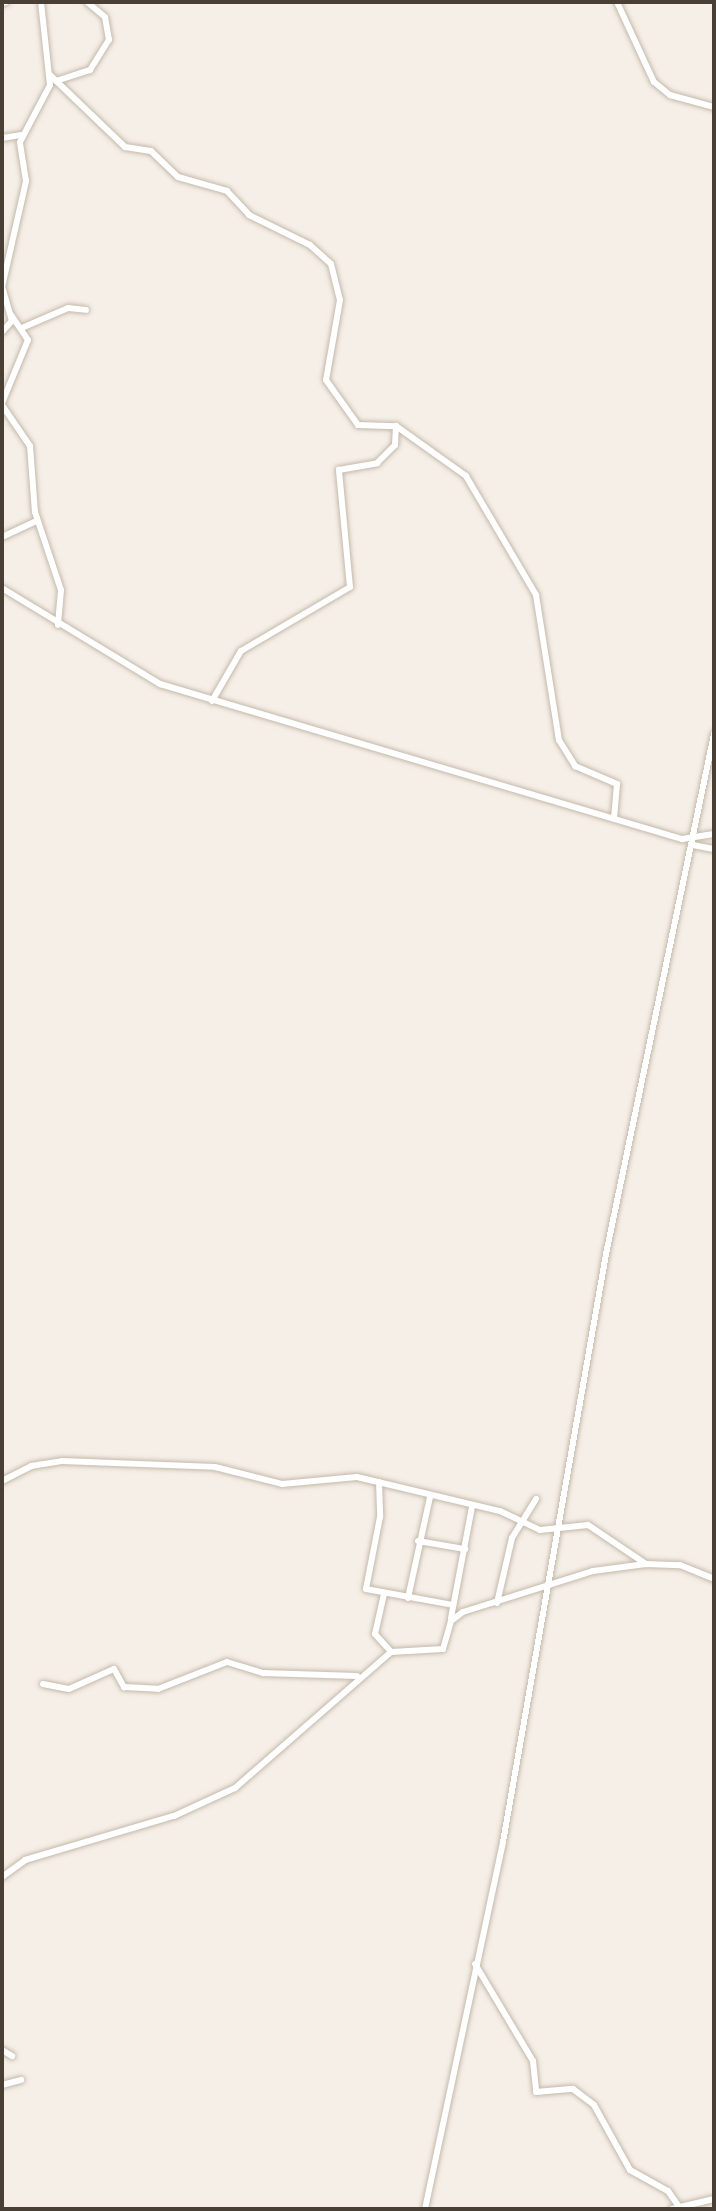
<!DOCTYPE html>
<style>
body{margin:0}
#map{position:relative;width:716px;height:2211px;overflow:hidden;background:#f5efe7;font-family:Signika,sans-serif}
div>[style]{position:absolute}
.roads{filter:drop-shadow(0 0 2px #c4b9ab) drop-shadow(0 0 2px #c4b9ab)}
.minor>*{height:6px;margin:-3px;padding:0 3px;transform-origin:3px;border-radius:3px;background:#fff}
span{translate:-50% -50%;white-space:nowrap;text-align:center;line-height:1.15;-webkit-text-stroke:6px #fff;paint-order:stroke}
.frame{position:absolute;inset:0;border:4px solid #493f35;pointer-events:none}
</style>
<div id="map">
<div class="roads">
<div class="minor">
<i style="left:617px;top:2px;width:88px;rotate:65.2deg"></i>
<i style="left:654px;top:82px;width:21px;rotate:39deg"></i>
<i style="left:670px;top:95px;width:46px;rotate:15.3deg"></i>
<i style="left:2px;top:3px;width:4px;rotate:-14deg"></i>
<i style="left:50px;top:75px;width:104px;rotate:43.8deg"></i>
<i style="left:125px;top:147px;width:26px;rotate:9deg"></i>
<i style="left:151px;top:151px;width:37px;rotate:44deg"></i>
<i style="left:178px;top:177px;width:51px;rotate:15.9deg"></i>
<i style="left:227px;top:191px;width:33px;rotate:47deg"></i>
<i style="left:249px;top:215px;width:68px;rotate:26.2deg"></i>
<i style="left:310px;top:245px;width:28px;rotate:42deg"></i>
<i style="left:331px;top:264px;width:37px;rotate:76deg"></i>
<i style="left:340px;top:300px;width:81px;rotate:99.9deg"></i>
<i style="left:326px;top:380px;width:55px;rotate:54.6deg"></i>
<i style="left:358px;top:425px;width:38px;rotate:2deg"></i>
<i style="left:396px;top:426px;width:86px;rotate:35.5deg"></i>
<i style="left:466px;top:476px;width:138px;rotate:59.5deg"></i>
<i style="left:536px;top:595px;width:147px;rotate:81deg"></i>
<i style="left:559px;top:740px;width:31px;rotate:58deg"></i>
<i style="left:575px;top:766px;width:46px;rotate:23.2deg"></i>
<i style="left:617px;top:784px;width:35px;rotate:95deg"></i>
<i style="left:56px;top:81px;width:36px;rotate:-18deg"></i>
<i style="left:90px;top:70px;width:36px;rotate:-58deg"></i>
<i style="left:109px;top:40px;width:23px;rotate:-100deg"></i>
<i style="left:105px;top:17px;width:23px;rotate:-140deg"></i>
<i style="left:2px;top:138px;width:20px;rotate:-9deg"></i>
<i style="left:24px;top:327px;width:48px;rotate:-23.4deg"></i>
<i style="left:68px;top:308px;width:18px;rotate:6deg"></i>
<i style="left:2px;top:332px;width:15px;rotate:-48deg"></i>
<i style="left:12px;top:321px;width:35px;rotate:-106deg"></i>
<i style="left:2px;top:287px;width:109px;rotate:-77.2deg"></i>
<i style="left:26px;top:181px;width:39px;rotate:-99deg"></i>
<i style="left:20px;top:142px;width:64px;rotate:-62.2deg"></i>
<i style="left:50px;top:85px;width:83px;rotate:-96.2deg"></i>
<i style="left:2px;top:403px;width:68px;rotate:-67.6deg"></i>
<i style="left:28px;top:340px;width:30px;rotate:-124deg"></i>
<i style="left:2px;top:405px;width:50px;rotate:55.7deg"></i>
<i style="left:30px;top:446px;width:66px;rotate:85.7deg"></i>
<i style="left:35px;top:512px;width:82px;rotate:71.6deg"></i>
<i style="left:61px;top:590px;width:35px;rotate:95deg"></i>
<i style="left:2px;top:537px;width:38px;rotate:-25deg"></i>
<i style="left:2px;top:588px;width:185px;rotate:31.3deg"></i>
<i style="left:160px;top:684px;width:545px;rotate:16.54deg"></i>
<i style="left:682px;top:839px;width:32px;rotate:-9deg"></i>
<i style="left:212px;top:701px;width:58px;rotate:-59.9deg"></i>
<i style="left:241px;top:651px;width:126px;rotate:-30.4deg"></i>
<i style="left:350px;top:587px;width:118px;rotate:-95.4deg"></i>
<i style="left:339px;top:470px;width:39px;rotate:-10deg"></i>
<i style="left:377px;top:463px;width:25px;rotate:-45deg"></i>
<i style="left:395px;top:445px;width:19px;rotate:-87deg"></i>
<i style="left:693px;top:845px;width:21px;rotate:11deg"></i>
<i style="left:2px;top:1481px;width:33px;rotate:-27deg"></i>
<i style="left:31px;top:1466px;width:31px;rotate:-9deg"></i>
<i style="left:62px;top:1461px;width:153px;rotate:2.2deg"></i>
<i style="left:215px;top:1467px;width:69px;rotate:14.2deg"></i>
<i style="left:282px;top:1484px;width:75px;rotate:-5.3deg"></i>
<i style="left:357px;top:1477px;width:147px;rotate:13.4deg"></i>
<i style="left:500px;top:1511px;width:44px;rotate:25.4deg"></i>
<i style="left:540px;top:1530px;width:48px;rotate:-5.9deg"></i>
<i style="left:588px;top:1525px;width:70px;rotate:33.9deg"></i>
<i style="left:379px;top:1482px;width:35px;rotate:88deg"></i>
<i style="left:380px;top:1517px;width:73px;rotate:101deg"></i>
<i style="left:366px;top:1589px;width:88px;rotate:10.4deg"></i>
<i style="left:418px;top:1541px;width:48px;rotate:9.7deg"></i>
<i style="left:384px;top:1594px;width:41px;rotate:102.7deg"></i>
<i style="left:375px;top:1634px;width:24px;rotate:48deg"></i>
<i style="left:408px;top:1598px;width:103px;rotate:-77.7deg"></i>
<i style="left:497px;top:1603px;width:67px;rotate:-77deg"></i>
<i style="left:512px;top:1538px;width:46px;rotate:-58.4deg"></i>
<i style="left:451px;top:1618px;width:113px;rotate:-79.3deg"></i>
<i style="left:43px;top:1684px;width:26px;rotate:11deg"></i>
<i style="left:69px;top:1689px;width:49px;rotate:-24deg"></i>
<i style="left:114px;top:1669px;width:21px;rotate:61deg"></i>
<i style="left:124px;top:1687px;width:34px;rotate:3deg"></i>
<i style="left:158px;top:1689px;width:74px;rotate:-21.4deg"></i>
<i style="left:227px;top:1662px;width:38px;rotate:17deg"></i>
<i style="left:263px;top:1673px;width:94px;rotate:1.8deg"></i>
<i style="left:2px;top:1877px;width:29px;rotate:-36deg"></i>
<i style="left:25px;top:1860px;width:155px;rotate:-16.5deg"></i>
<i style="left:174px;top:1816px;width:67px;rotate:-24.7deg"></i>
<i style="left:235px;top:1788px;width:207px;rotate:-41.1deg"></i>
<i style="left:391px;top:1652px;width:52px;rotate:-3.3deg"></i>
<i style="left:443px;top:1649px;width:29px;rotate:-74deg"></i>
<i style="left:451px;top:1621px;width:15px;rotate:-37deg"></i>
<i style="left:463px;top:1612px;width:136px;rotate:-17.5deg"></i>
<i style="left:593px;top:1571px;width:53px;rotate:-7.5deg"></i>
<i style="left:646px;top:1564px;width:34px;rotate:2deg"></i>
<i style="left:680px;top:1565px;width:37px;rotate:22deg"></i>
<i style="left:475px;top:1964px;width:113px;rotate:59.1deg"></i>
<i style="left:533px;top:2061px;width:31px;rotate:84deg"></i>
<i style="left:536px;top:2092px;width:37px;rotate:-5deg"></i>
<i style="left:573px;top:2089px;width:26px;rotate:37deg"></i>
<i style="left:594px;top:2105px;width:74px;rotate:61deg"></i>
<i style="left:630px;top:2170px;width:43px;rotate:28.9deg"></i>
<i style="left:668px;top:2191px;width:19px;rotate:55deg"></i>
<i style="left:2px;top:2050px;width:12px;rotate:31deg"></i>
<i style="left:2px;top:2085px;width:20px;rotate:-15deg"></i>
<i style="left:425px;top:2209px;width:375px;rotate:-78deg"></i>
<i style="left:503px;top:1842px;width:597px;rotate:-80.06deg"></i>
<i style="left:606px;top:1254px;width:531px;rotate:-78.27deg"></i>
<i style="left:672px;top:2209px;width:43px;rotate:-13.4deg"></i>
</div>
</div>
<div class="frame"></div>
</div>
